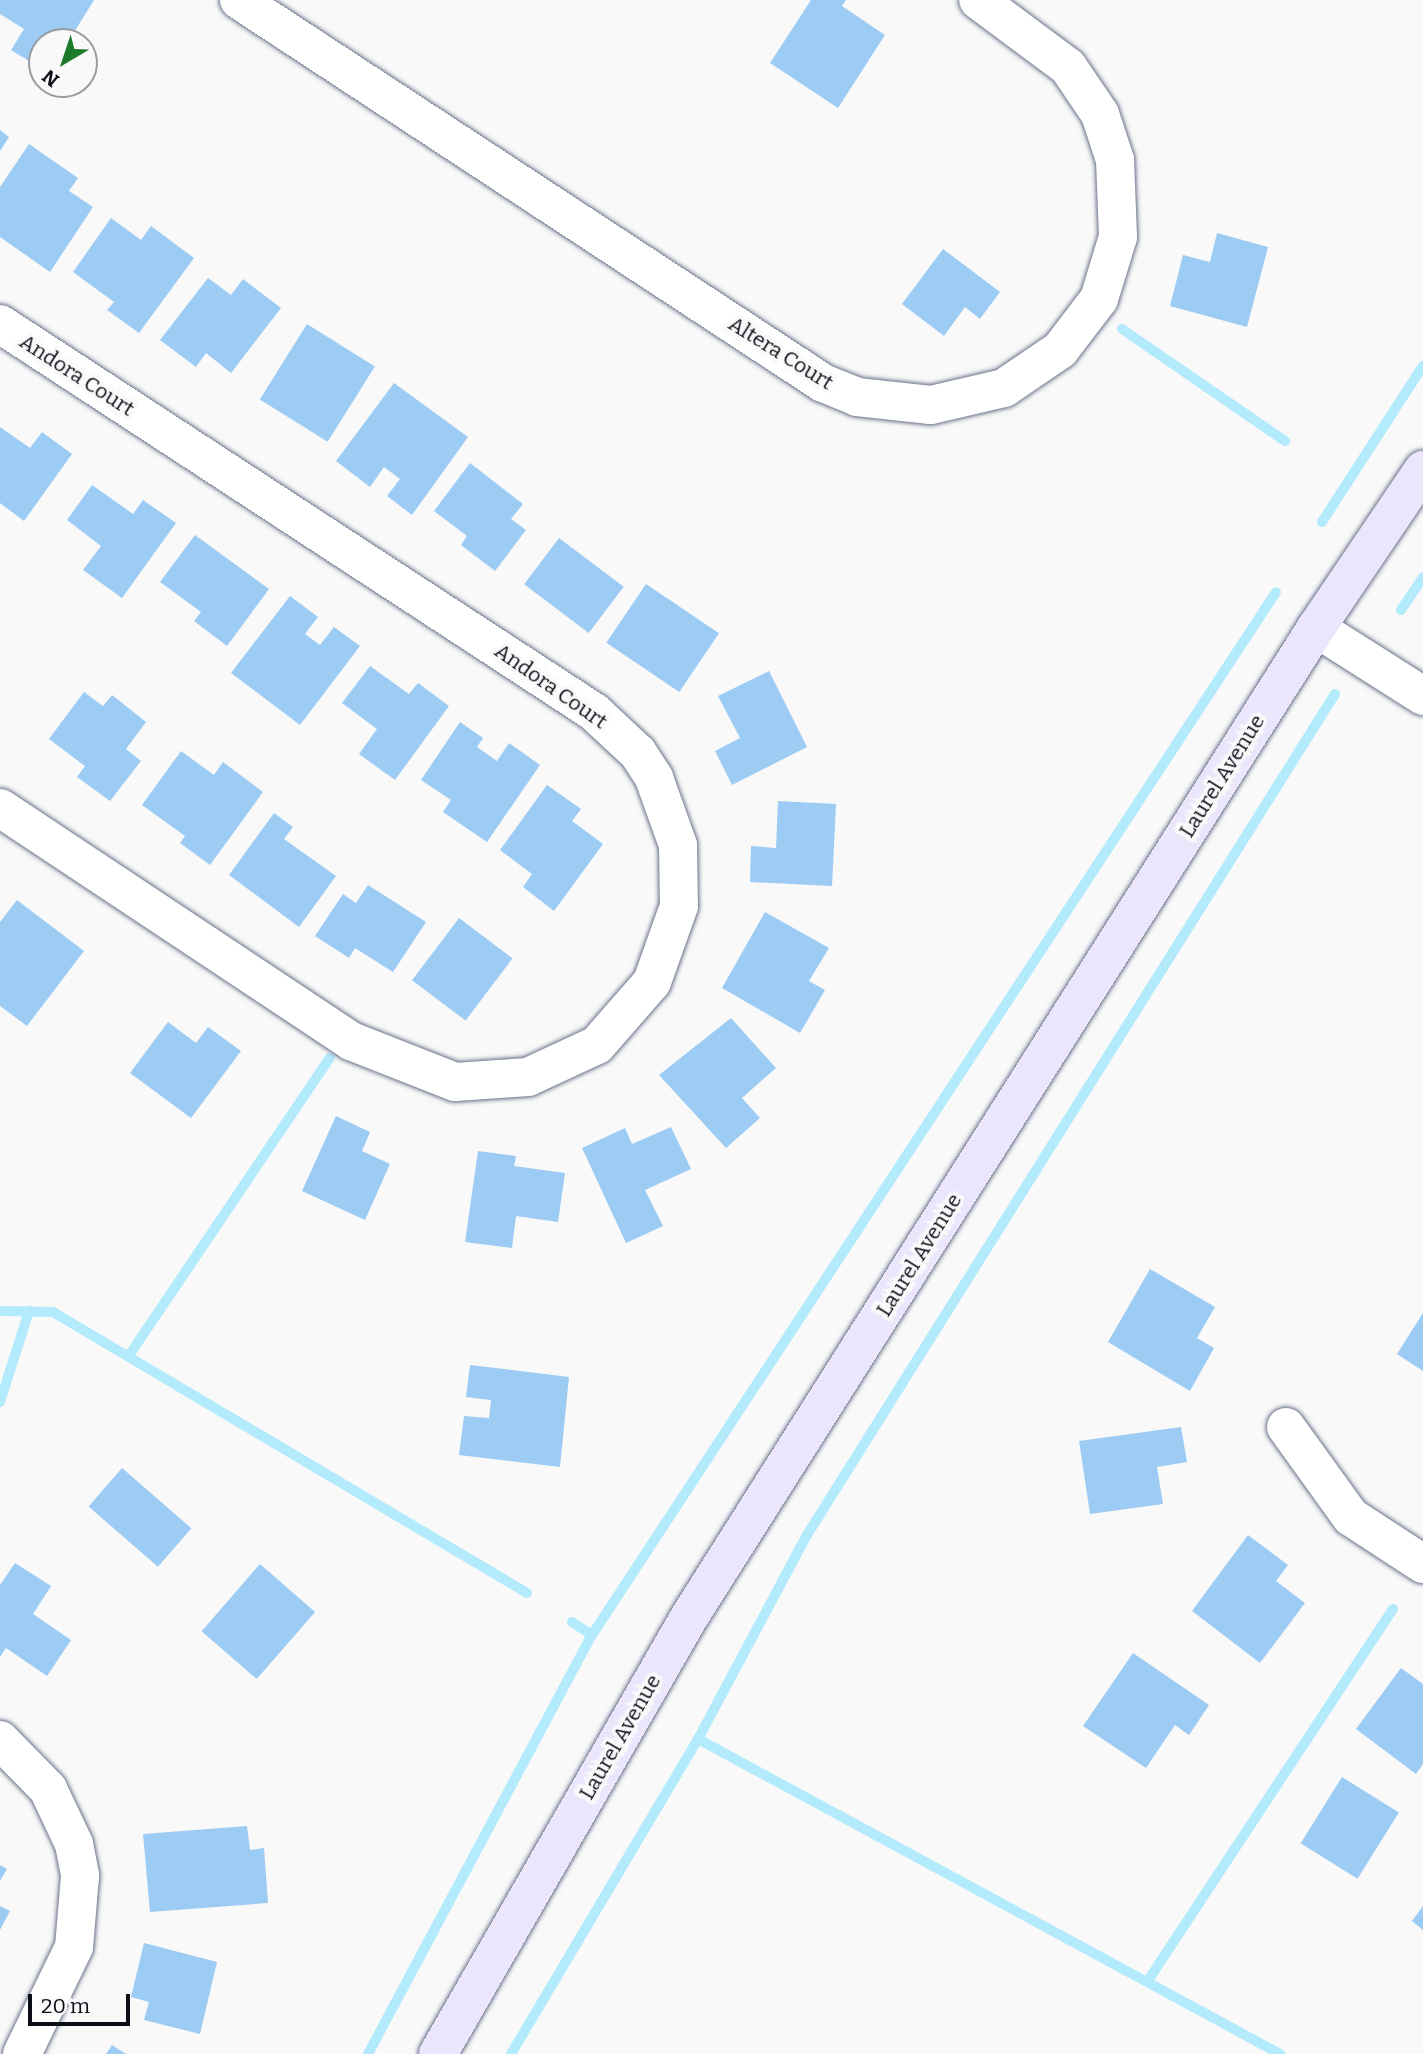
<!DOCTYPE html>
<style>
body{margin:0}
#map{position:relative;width:1423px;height:2054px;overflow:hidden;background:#f9f9f9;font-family:Bitter,serif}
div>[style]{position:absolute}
.stream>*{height:10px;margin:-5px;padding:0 5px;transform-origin:5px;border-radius:5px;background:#b3eafc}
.building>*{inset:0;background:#9ccbf4;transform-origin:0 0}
.roads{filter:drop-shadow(0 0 2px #6a738c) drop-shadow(0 0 2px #6a738c)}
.minor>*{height:38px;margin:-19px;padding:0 19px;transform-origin:19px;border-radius:19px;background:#fff}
.secondary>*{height:38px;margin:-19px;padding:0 19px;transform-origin:19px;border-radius:19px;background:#ece6fd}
span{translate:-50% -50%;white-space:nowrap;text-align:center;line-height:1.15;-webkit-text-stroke:7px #f9f9f9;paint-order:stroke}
.street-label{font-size:21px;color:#0b0e17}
.north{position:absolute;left:28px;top:28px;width:70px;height:70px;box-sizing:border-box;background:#f9f9f9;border:2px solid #9a9b9f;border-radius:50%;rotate:219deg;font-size:19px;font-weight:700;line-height:28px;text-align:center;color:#0b0e17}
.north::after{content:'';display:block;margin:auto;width:24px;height:32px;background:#1d7a2a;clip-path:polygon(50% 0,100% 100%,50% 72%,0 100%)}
.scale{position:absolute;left:28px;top:1994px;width:102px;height:32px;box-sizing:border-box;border:4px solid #0b0e17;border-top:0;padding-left:9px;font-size:21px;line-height:24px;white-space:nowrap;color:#0b0e17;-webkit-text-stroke:5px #f9f9f9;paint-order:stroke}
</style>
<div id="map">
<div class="stream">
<i style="left:1122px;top:329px;width:198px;rotate:34.5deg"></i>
<i style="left:1322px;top:522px;width:186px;rotate:-57.1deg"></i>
<i style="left:1401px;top:610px;width:40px;rotate:-56deg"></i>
<i style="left:0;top:1311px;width:53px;rotate:1.1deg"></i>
<i style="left:53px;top:1312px;width:551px;rotate:30.66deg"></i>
<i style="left:130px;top:1354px;width:357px;rotate:-56deg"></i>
<i style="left:0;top:1402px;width:96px;rotate:-72.3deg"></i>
<i style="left:572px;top:1622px;width:24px;rotate:33deg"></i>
<i style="left:698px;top:1739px;width:662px;rotate:28.42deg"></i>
<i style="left:1147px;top:1982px;width:447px;rotate:-56.6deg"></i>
<i style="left:368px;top:2054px;width:475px;rotate:-61.9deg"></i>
<i style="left:592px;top:1635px;width:1247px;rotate:-56.74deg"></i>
<i style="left:511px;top:2054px;width:366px;rotate:-59.3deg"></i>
<i style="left:698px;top:1739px;width:231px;rotate:-61.9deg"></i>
<i style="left:807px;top:1535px;width:993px;rotate:-57.88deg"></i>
</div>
<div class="building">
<i style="clip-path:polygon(0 0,94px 0,68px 42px,42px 42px,42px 69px,11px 50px,24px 29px,0 14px)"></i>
<i style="clip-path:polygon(811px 0,846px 0,842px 6px,885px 35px,838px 108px,770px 63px)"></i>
<i style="clip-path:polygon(0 130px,9px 137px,0 151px)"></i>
<i style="clip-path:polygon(29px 144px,78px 178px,69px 191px,93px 207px,50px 272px,0 237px,0 187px)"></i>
<i style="clip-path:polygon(111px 218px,141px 240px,151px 226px,194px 258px,139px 333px,107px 310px,114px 302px,73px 272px)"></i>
<i style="clip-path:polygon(1217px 233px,1268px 247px,1247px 327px,1170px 306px,1183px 255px,1210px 262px)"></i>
<i style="clip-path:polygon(943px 249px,1000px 292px,980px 319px,965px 307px,944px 336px,902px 304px)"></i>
<i style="clip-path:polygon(208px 278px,231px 295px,243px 279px,281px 308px,231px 373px,206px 353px,196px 367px,160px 340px)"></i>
<i style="left:307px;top:324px;width:80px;height:89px;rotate:32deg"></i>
<i style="clip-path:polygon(394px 383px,468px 437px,412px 515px,387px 496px,400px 479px,384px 467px,370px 487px,336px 461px)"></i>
<i style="clip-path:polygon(0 427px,30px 448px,42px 432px,72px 454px,24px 521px,0 503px)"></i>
<i style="clip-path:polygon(470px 463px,523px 504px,511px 519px,526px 530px,495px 571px,461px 545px,467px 536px,434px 511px)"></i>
<i style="clip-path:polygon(92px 485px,133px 514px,143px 500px,176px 523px,122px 598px,83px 570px,101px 546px,67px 520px)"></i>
<i style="clip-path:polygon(195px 535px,269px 589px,227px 646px,194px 621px,201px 612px,160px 582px)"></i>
<i style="left:559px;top:538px;width:81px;height:58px;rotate:37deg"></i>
<i style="left:646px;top:584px;width:88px;height:71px;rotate:34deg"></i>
<i style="clip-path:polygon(290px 596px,318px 617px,305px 634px,320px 645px,334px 627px,360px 646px,300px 725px,231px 673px)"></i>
<i style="clip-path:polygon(370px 666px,409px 694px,418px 683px,449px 706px,395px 780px,359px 754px,377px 729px,342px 703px)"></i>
<i style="clip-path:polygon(769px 671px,807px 747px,732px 785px,715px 751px,740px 738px,718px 696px)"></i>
<i style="clip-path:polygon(84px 692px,103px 706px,112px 695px,146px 722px,126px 749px,141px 761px,110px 801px,77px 777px,85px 766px,49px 739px)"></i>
<i style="clip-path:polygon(460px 722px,483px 738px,477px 747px,497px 761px,509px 743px,540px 765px,487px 842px,443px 812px,451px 800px,421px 780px)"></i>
<i style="clip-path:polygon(181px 751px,214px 775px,223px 762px,263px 792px,210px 865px,180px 843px,185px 836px,142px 805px)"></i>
<i style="clip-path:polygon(547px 785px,581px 809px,572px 821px,603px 844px,554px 911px,523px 887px,532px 874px,500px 850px)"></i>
<i style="clip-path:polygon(778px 801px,836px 804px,832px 886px,750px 882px,751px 846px,776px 848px)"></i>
<i style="clip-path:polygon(274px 813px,293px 827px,284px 839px,336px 876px,299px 927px,229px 875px)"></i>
<i style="clip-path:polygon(368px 885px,426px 922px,393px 972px,355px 948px,349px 958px,315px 936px,343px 894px,356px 903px)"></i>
<i style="clip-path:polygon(17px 900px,84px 951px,27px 1026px,0 1006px,0 922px)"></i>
<i style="clip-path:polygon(765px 912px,829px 948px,809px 981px,825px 990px,800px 1033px,722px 988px)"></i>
<i style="left:459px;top:918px;width:67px;height:78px;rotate:37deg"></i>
<i style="clip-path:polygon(731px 1018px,776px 1068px,742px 1098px,760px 1118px,726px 1148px,659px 1075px)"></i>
<i style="clip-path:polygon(168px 1022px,196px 1043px,208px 1027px,241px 1051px,191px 1118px,130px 1073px)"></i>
<i style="clip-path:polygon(336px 1116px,370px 1132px,362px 1151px,390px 1164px,365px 1220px,302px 1191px)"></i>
<i style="clip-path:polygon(671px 1127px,691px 1169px,645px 1190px,663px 1226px,626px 1243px,582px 1148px,625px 1128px,632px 1144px)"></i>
<i style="clip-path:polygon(478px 1151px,516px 1156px,514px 1166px,565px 1173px,558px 1222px,516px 1216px,512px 1248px,465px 1242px)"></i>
<i style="clip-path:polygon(1150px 1269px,1215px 1307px,1197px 1338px,1214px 1348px,1190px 1391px,1108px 1342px)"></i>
<i style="clip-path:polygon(1423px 1313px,1423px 1371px,1397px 1354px)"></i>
<i style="clip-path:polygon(470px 1365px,569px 1377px,560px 1467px,459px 1455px,464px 1416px,489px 1418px,491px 1400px,466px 1397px)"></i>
<i style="clip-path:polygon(1181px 1427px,1187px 1462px,1157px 1467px,1163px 1504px,1090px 1514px,1079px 1441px)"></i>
<i style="left:122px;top:1468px;width:92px;height:51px;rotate:41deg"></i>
<i style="clip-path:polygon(1248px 1535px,1288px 1565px,1276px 1581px,1305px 1603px,1260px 1663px,1192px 1611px)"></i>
<i style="clip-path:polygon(15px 1563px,51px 1586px,33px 1614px,71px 1640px,47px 1676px,6px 1648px,0 1657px,0 1585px)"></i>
<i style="left:260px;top:1564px;width:73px;height:89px;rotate:41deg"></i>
<i style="clip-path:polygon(1133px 1653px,1209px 1705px,1189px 1735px,1175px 1725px,1146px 1768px,1083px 1726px)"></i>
<i style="clip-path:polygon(1401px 1668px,1423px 1684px,1423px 1764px,1416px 1774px,1356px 1729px)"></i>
<i style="left:1342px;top:1777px;width:67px;height:78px;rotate:32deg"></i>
<i style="clip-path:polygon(247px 1826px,250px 1850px,264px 1848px,268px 1903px,150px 1912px,143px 1834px)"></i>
<i style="clip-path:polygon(0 1865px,7px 1869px,0 1881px)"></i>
<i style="clip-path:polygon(0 1906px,10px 1911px,0 1930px)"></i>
<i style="clip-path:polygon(1423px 1906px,1423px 1930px,1412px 1921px)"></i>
<i style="clip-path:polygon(144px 1943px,217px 1962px,200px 2034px,144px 2020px,149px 2002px,131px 1997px)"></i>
<i style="clip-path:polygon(112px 2045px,126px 2054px,106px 2054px)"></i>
</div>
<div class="roads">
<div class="minor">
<i style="left:239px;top:0;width:698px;rotate:33.26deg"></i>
<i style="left:823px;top:383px;width:37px;rotate:22deg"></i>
<i style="left:857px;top:397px;width:74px;rotate:6.2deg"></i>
<i style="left:931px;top:405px;width:75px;rotate:-13.1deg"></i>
<i style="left:1004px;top:388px;width:68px;rotate:-34.2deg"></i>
<i style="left:1060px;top:350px;width:64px;rotate:-52.6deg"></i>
<i style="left:1099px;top:299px;width:65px;rotate:-73deg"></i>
<i style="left:1118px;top:237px;width:77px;rotate:-92.2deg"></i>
<i style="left:1115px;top:160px;width:48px;rotate:-108.1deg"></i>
<i style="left:1100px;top:114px;width:57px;rotate:-124.2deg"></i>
<i style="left:1068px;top:67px;width:112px;rotate:-143.3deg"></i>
<i style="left:0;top:324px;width:709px;rotate:33.15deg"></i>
<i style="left:594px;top:712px;width:60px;rotate:43deg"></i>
<i style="left:638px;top:753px;width:30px;rotate:57deg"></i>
<i style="left:654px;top:778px;width:71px;rotate:70.3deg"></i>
<i style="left:678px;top:845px;width:61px;rotate:89.1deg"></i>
<i style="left:679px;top:906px;width:81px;rotate:109.6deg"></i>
<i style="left:652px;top:982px;width:84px;rotate:131.1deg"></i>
<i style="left:597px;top:1045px;width:76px;rotate:155.1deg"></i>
<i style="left:528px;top:1077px;width:73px;rotate:176.1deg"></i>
<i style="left:455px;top:1082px;width:112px;rotate:-158.5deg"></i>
<i style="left:351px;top:1041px;width:421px;rotate:-146.4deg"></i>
<i style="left:1316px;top:628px;width:127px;rotate:32.4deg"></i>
<i style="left:1286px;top:1427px;width:111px;rotate:54.2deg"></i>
<i style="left:1351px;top:1517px;width:86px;rotate:33.1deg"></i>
<i style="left:0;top:1740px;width:69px;rotate:45.6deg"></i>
<i style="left:48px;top:1789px;width:61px;rotate:64.7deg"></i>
<i style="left:74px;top:1844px;width:33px;rotate:79deg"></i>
<i style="left:80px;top:1876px;width:71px;rotate:94.8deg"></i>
<i style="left:74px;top:1947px;width:119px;rotate:115.9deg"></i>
</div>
<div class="secondary">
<i style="left:438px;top:2054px;width:502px;rotate:-60.11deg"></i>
<i style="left:688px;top:1619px;width:1173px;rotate:-57.64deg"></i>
<i style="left:1316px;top:628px;width:191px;rotate:-55.9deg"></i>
</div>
</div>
<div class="street-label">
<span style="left:781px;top:353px;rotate:32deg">Altera Court</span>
<span style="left:77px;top:375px;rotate:33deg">Andora Court</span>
<span style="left:551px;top:686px;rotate:35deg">Andora Court</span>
<span style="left:1222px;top:776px;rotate:-58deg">Laurel Avenue</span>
<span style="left:919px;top:1255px;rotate:-58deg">Laurel Avenue</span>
<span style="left:620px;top:1737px;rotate:-60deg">Laurel Avenue</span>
</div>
<div class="north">N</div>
<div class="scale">20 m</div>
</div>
